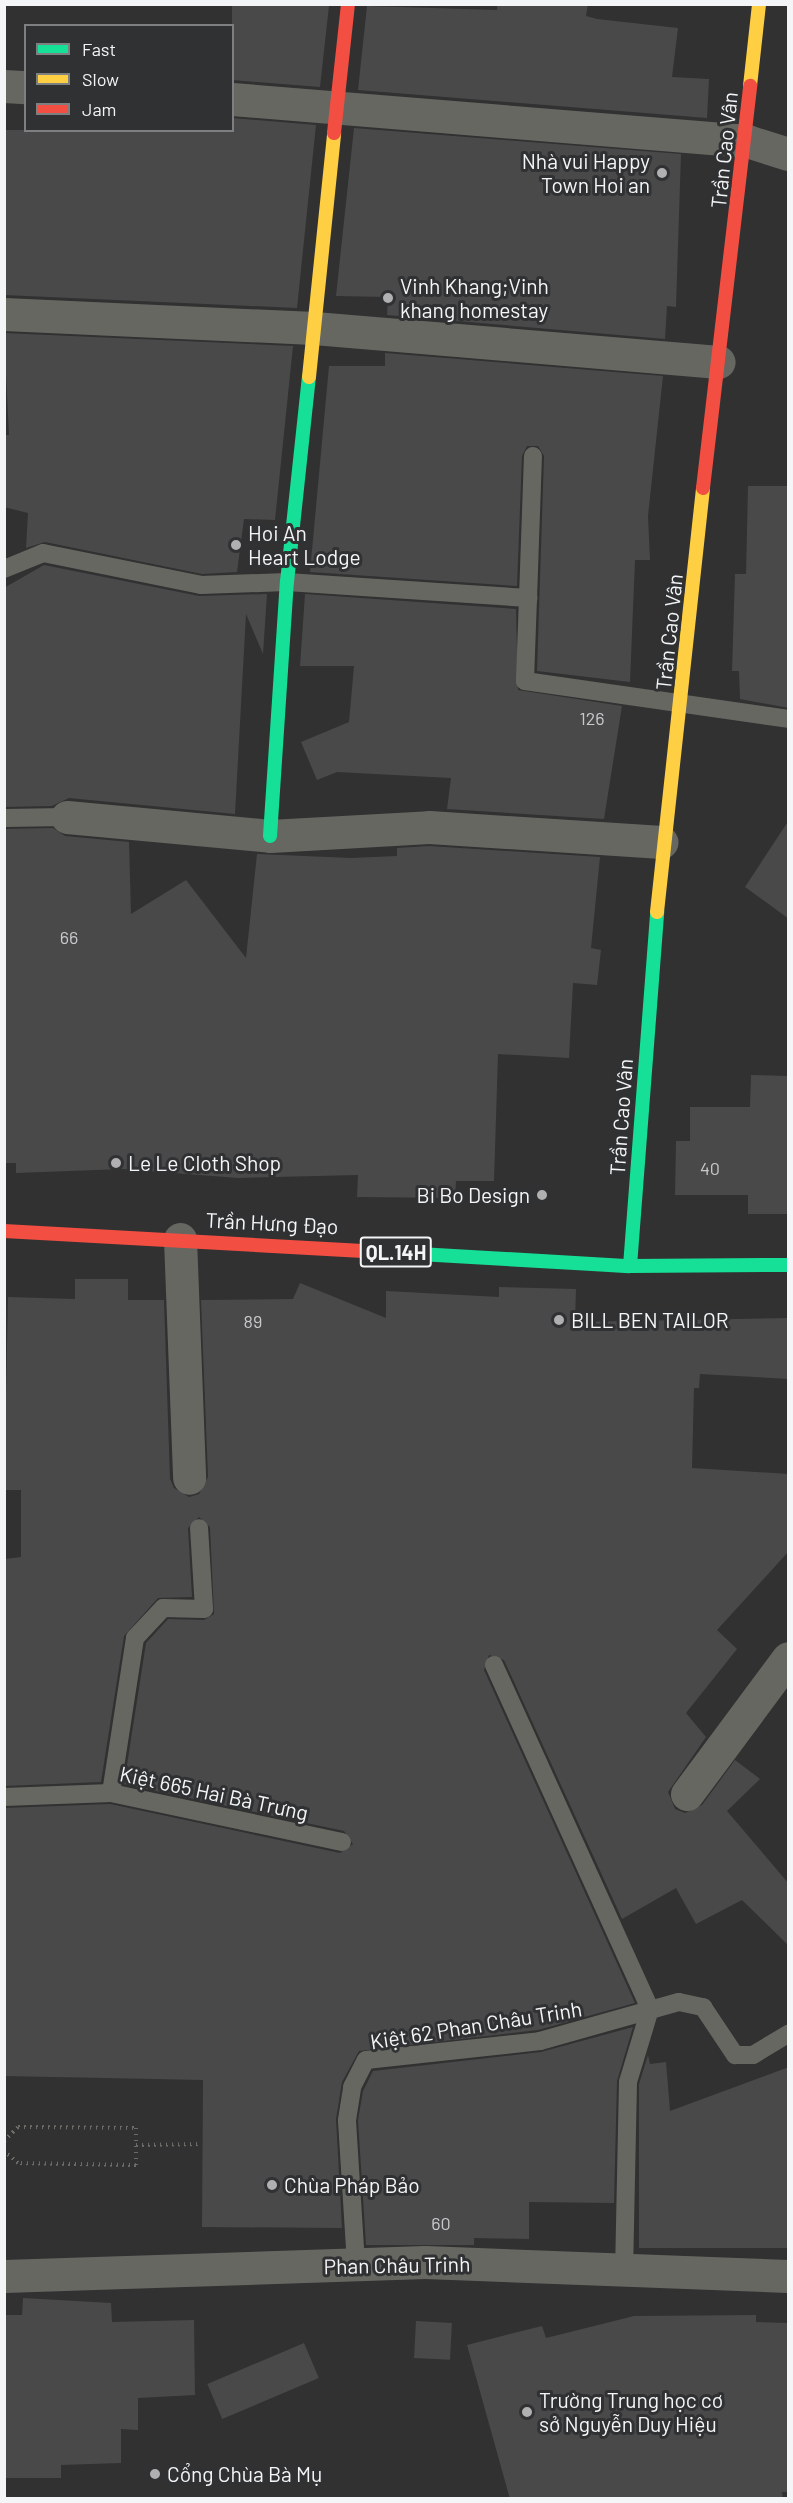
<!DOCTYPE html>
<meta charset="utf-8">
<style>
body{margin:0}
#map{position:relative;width:793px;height:2503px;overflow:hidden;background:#313132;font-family:Barlow,sans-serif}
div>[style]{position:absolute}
.building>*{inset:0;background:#49494a;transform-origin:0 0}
.path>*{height:4px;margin-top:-2px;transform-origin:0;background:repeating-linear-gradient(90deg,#6b6b68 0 1.5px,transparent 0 6px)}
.lane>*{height:18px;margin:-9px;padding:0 9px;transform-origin:9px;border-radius:9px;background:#676762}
.street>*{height:33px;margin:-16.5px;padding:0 16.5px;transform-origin:16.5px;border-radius:16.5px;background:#676762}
.fast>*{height:14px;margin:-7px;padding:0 7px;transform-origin:7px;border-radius:7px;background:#16e098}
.slow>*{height:14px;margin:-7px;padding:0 7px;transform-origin:7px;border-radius:7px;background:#ffcf43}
.jam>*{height:14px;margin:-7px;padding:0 7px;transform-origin:7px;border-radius:7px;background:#f24e42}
.dots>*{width:16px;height:16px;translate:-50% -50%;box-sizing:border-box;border:3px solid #303133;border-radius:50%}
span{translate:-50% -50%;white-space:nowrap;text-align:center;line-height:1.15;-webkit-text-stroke:6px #303133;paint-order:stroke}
.number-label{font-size:18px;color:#c9cacb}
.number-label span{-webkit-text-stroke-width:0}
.shield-label span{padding:2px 4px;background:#303133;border:2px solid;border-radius:4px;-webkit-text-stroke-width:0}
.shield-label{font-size:20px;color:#f4f5f6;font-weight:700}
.street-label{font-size:21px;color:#f4f5f6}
.poi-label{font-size:21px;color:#f4f5f6}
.right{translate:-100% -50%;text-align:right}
.left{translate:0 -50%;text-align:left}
.frame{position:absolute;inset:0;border:6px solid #f4f5f6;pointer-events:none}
.legend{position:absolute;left:24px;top:24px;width:210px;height:108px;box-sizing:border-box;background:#303133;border:2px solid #7e7f81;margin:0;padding:8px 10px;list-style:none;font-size:18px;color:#f4f5f6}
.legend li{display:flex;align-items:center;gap:12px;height:30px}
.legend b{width:30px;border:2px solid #7e7f81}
</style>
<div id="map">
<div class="building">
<i style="clip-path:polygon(232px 4px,329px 6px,320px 87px,232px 80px)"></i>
<i style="clip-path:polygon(497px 4px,588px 4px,586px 16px,597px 19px,678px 28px,672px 77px,709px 79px,707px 118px,358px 90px,367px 6px,497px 10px)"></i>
<i style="clip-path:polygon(232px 118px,316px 125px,297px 308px,4px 295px,4px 130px,232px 130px)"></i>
<i style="clip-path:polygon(354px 128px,681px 154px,676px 307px,667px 306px,665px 339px,387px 315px,388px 297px,336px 296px)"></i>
<i style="clip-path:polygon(4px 333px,293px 346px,275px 520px,244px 519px,237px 572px,202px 574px,45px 542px,26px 548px,28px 513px,4px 507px,4px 435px,9px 435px)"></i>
<i style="clip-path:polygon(385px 353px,663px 376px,648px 516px,650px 560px,635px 560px,630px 682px,537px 671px,544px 456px,538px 446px,527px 446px,522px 456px,517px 586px,310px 572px,329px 366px,385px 366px)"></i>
<i style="clip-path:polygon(748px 486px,789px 486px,789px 708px,740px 699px,739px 671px,732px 671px,735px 574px,746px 574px)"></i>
<i style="clip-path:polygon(44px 565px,199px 596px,267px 594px,263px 654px,246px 614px,235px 814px,69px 798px,52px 806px,4px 807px,4px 588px)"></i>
<i style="clip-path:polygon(305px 594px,516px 609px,518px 690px,622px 706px,604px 819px,447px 809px,451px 778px,337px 772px,317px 780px,301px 742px,349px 722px,354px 666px,300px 666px)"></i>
<i style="clip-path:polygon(789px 820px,789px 919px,745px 887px)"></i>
<i style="clip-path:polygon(53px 828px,65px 836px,129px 842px,131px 914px,186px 880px,246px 958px,257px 854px,351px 858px,397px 856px,397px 848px,429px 846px,600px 857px,591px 948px,601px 950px,597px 985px,573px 983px,569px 1058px,498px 1054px,494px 1181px,456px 1181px,455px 1198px,357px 1197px,358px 1175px,238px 1178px,123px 1169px,16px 1173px,16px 1163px,4px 1163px,4px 829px)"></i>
<i style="clip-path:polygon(751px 1075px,789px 1076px,787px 1214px,748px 1214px,748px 1195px,675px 1195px,676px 1141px,690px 1141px,690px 1107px,750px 1107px)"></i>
<i style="clip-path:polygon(75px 1279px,128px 1279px,128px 1300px,164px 1300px,170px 1479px,174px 1488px,189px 1497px,199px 1494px,208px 1477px,201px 1300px,293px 1299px,300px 1283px,386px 1318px,386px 1291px,499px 1297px,499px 1287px,576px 1289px,575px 1322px,789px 1318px,789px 1379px,700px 1374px,699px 1388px,694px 1388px,692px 1468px,789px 1474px,789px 1551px,717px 1630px,737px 1649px,686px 1713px,706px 1737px,668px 1792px,675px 1809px,685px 1813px,702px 1805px,735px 1760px,760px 1779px,727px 1811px,789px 1884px,789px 1946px,742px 1900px,696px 1924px,676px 1888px,622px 1919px,504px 1660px,489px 1655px,484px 1670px,635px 2003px,538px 2030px,359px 2051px,342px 2082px,336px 2119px,342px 2228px,202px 2227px,203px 2080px,4px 2076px,4px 1808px,110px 1804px,340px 1853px,353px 1844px,344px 1831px,124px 1784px,146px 1643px,168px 1619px,204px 1620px,214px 1614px,210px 1527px,199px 1517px,188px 1528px,192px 1597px,158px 1598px,124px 1636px,101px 1782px,4px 1786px,5px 1559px,21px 1557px,21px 1490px,4px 1490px,8px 1297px,75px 1299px)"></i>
<i style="clip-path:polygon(633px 2027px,617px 2081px,614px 2203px,529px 2202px,529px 2239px,474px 2238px,474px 2245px,366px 2245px,358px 2120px,363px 2091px,373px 2071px,541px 2052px)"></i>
<i style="clip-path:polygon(648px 2055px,650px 2064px,666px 2062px,670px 2111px,789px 2067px,789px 2248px,639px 2248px,639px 2084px)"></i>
<i style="clip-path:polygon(23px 2298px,111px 2303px,112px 2322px,194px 2320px,195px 2395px,138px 2398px,138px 2430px,121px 2429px,121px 2463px,61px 2465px,61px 2478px,4px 2478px,4px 2315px,22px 2315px)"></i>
<i style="clip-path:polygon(756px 2315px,756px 2322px,789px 2323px,789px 2492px,782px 2492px,783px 2499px,510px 2499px,467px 2345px,542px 2326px,546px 2338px,634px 2316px)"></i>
<i style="left:416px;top:2321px;width:36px;height:37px;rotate:3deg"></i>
<i style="left:304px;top:2343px;width:38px;height:105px;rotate:67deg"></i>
</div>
<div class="path">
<i style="left:4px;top:2141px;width:20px;rotate:-45deg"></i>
<i style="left:18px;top:2127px;width:118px;rotate:0.5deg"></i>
<i style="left:136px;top:2128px;width:37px;rotate:90deg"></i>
<i style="left:136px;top:2165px;width:118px;rotate:-179deg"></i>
<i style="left:18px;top:2163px;width:18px;rotate:-139deg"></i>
<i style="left:136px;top:2145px;width:66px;rotate:-0.9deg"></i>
</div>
<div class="lane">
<i style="left:4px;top:569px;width:42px;rotate:-22.3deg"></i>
<i style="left:43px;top:553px;width:161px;rotate:11.4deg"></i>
<i style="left:201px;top:585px;width:86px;rotate:-2deg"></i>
<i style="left:287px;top:582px;width:242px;rotate:3.8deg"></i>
<i style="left:528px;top:598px;width:83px;rotate:92.1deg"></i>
<i style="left:525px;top:681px;width:266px;rotate:8.2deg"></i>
<i style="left:528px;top:598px;width:142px;rotate:-88deg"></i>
<i style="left:4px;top:818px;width:63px;rotate:-0.9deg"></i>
<i style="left:494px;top:1665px;width:378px;rotate:65.6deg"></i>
<i style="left:650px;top:2009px;width:76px;rotate:106.8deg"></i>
<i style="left:628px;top:2082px;width:187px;rotate:91.2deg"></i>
<i style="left:111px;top:1793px;width:157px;rotate:-81.2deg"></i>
<i style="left:135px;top:1638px;width:41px;rotate:-47deg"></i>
<i style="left:163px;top:1608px;width:41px;rotate:1.4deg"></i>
<i style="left:204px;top:1609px;width:81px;rotate:-93.5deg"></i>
<i style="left:4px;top:1797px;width:107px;rotate:-2.1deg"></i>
<i style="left:111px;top:1793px;width:236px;rotate:12deg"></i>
<i style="left:356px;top:2264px;width:144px;rotate:-93.6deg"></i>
<i style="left:347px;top:2120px;width:33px;rotate:-81deg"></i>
<i style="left:352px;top:2087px;width:30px;rotate:-63deg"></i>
<i style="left:366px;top:2060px;width:175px;rotate:-6.2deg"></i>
<i style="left:540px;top:2041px;width:144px;rotate:-15.7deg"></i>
<i style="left:679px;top:2002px;width:25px;rotate:12deg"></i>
<i style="left:703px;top:2007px;width:58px;rotate:56.3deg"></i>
<i style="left:735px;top:2055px;width:18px"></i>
<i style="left:753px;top:2055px;width:41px;rotate:-31deg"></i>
</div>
<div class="street">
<i style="left:4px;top:86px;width:22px;rotate:3deg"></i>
<i style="left:232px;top:99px;width:517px;rotate:4.66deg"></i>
<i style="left:747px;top:141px;width:43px;rotate:17.6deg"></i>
<i style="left:4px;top:314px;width:310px;rotate:2.6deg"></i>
<i style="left:314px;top:328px;width:406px;rotate:4.8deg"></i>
<i style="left:67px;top:817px;width:204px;rotate:5.3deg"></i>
<i style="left:270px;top:836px;width:159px;rotate:-3.2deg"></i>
<i style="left:429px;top:827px;width:233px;rotate:3.7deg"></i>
<i style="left:180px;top:1239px;width:239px;rotate:87.8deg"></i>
<i style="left:687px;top:1794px;width:169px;rotate:-53.4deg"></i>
<i style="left:4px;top:2276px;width:421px;rotate:-1.9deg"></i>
<i style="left:425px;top:2262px;width:363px;rotate:2.2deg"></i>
</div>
<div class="fast">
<i style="left:270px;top:836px;width:255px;rotate:-86.2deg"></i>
<i style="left:287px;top:582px;width:206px;rotate:-83.9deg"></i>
<i style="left:367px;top:1251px;width:263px;rotate:3.3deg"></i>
<i style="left:630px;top:1266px;width:158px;rotate:-0.4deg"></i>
<i style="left:630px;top:1266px;width:355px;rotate:-85.6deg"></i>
</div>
<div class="slow">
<i style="left:750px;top:86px;width:82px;rotate:-83.7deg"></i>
<i style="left:309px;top:377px;width:245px;rotate:-84.1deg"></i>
<i style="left:657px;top:912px;width:426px;rotate:-83.8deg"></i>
</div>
<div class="jam">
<i style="left:334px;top:133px;width:130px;rotate:-83.8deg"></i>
<i style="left:703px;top:488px;width:405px;rotate:-83.3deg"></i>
<i style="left:4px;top:1231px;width:364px;rotate:3.2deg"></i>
</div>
<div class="dots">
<i style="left:662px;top:173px;background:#b0b0b1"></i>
<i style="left:388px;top:298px;background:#b0b0b1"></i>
<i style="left:236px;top:545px;background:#b0b0b1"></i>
<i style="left:116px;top:1163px;background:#b0b0b1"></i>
<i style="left:542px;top:1195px;background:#b0b0b1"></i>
<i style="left:559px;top:1320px;background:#b0b0b1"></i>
<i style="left:272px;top:2185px;background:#b0b0b1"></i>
<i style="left:527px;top:2412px;background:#b0b0b1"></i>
<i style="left:155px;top:2474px;background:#b0b0b1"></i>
</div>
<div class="number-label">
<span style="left:592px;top:718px">126</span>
<span style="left:69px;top:937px">66</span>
<span style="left:710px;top:1168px">40</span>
<span style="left:253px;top:1321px">89</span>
<span style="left:441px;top:2223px">60</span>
</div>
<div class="shield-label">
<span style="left:396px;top:1252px">QL.14H</span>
</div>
<div class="street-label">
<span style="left:724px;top:150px;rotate:-84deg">Trần Cao Vân</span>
<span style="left:669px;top:632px;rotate:-84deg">Trần Cao Vân</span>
<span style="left:621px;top:1117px;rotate:-86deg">Trần Cao Vân</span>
<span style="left:272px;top:1223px;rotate:3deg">Trần Hưng Đạo</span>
<span style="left:214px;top:1793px;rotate:12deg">Kiệt 665 Hai Bà Trưng</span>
<span style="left:476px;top:2025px;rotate:-9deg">Kiệt 62 Phan Châu Trinh</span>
<span style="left:397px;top:2265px;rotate:-1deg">Phan Châu Trinh</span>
</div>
<div class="poi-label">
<span class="right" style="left:650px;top:173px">Nhà vui Happy<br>Town Hoi an</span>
<span class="left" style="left:400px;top:298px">Vinh Khang;Vinh<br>khang homestay</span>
<span class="left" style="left:248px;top:545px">Hoi An<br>Heart Lodge</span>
<span class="left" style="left:128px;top:1163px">Le Le Cloth Shop</span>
<span class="right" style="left:530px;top:1195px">Bi Bo Design</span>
<span class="left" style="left:571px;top:1320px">BILL BEN TAILOR</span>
<span class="left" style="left:284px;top:2185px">Chùa Pháp Bảo</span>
<span class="left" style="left:539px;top:2412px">Trường Trung học cơ<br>sở Nguyễn Duy Hiệu</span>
<span class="left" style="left:167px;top:2474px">Cổng Chùa Bà Mụ</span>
</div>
<div class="frame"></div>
<ul class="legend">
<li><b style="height:8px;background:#16e098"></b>Fast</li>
<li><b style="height:8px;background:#ffcf43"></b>Slow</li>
<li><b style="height:8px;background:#f24e42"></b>Jam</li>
</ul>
</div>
